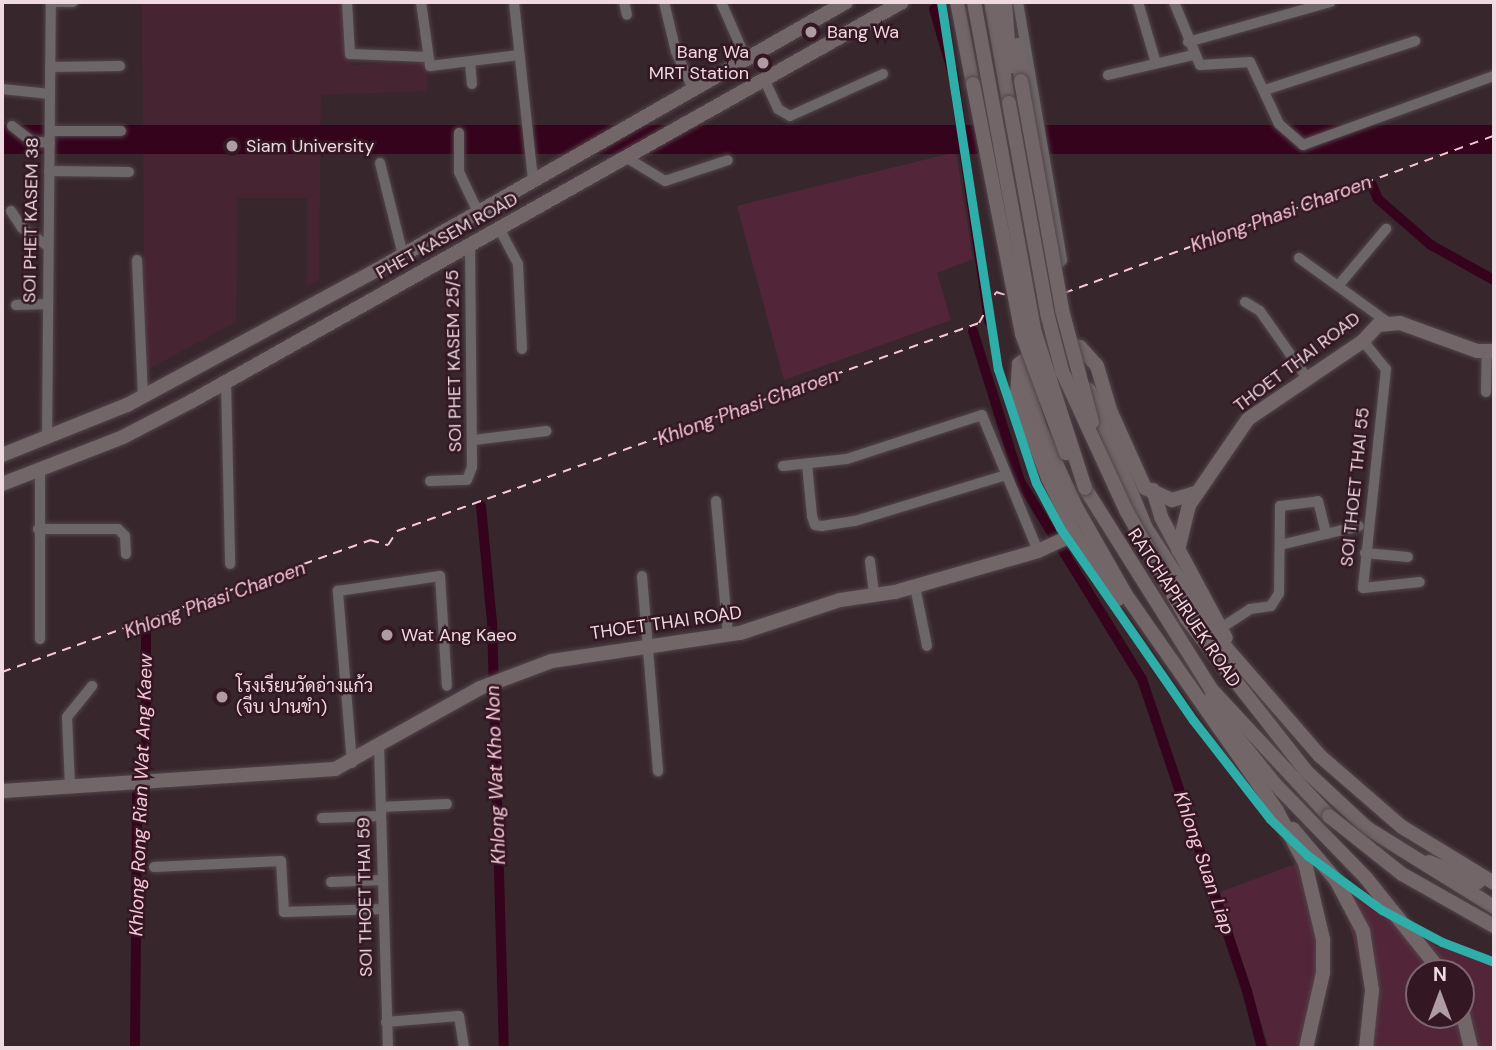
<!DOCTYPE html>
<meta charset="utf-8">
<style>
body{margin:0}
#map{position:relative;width:1496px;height:1050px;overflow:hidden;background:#37272d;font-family:"DM Sans",Sarabun,sans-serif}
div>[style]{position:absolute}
.built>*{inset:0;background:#472432}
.green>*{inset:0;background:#522638}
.water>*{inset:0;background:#35041c;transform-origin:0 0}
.canal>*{height:10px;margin:-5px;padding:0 5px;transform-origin:5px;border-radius:5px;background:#35041c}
.ferry>*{height:2px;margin-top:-1px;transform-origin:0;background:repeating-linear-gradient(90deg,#f7c7d8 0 9px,transparent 0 16px)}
.roads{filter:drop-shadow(0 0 2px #53454b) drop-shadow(0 0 2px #53454b)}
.minor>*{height:10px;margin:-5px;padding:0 5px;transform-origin:5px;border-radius:5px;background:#6d6668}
.major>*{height:14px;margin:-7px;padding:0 7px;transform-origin:7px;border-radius:7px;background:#726669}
.bridges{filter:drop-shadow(0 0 2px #53454b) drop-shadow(0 0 2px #53454b)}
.major-bridge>*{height:14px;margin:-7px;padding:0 7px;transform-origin:7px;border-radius:7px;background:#726669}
.metro-1>*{height:9px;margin:-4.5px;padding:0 4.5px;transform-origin:4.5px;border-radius:4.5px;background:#2eada9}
.dots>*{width:19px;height:19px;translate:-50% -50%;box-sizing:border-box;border:4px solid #331722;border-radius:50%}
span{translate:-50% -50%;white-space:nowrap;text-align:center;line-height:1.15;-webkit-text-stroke:5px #331722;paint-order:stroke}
.poi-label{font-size:18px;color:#efdae1}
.left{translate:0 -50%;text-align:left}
.right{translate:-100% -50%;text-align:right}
.street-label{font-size:18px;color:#efdae1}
.water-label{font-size:19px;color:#f7c7d8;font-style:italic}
.frame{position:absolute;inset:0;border:4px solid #efdae1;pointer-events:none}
.north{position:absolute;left:1405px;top:959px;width:70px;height:70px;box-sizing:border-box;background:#331722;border:2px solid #7e656e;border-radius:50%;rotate:0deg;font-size:19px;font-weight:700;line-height:28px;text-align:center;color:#efdae1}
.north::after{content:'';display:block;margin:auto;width:24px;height:32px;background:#af9ba2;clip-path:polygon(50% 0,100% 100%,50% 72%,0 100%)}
</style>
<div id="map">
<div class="built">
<i style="clip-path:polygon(142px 2px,348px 2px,350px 65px,427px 63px,427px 91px,321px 95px,319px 279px,307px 287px,307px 198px,238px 198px,236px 322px,145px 371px)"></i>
</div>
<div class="green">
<i style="clip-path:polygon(956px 152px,973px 259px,937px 273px,951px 320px,784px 380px,737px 206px)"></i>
<i style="clip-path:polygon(1298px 863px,1312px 907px,1318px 981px,1297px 1048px,1269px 1048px,1220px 892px)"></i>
<i style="clip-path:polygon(evenodd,1340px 885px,1442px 938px,1494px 957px,1494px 1048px,1363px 1048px,1369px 1006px,1340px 885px,1419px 973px,1461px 973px,1461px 1015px,1419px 1015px,1419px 973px)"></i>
</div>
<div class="water">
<i style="left:1494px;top:125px;width:29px;height:1585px;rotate:90deg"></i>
</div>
<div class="canal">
<i style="left:934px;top:9px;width:68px;rotate:73.7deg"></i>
<i style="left:953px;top:74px;width:250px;rotate:81.7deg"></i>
<i style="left:1372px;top:185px;width:15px;rotate:67deg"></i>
<i style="left:1378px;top:199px;width:70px;rotate:41deg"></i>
<i style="left:1431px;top:245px;width:72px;rotate:29.1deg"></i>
<i style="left:973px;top:331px;width:157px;rotate:72.6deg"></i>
<i style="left:1020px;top:481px;width:233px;rotate:58.4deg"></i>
<i style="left:1142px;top:679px;width:329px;rotate:71.4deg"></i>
<i style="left:1247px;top:991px;width:59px;rotate:75.3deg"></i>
<i style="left:481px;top:506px;width:117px;rotate:84.6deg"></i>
<i style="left:492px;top:622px;width:426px;rotate:88.4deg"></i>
<i style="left:135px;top:1048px;width:254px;rotate:-89.5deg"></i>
<i style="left:137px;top:794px;width:34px;rotate:-75deg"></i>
<i style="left:146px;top:761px;width:132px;rotate:-90deg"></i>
</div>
<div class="ferry">
<i style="left:1064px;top:293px;width:458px;rotate:-20.1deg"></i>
<i style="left:2px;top:672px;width:391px;rotate:-19.7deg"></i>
<i style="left:370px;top:540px;width:19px;rotate:16deg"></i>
<i style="left:388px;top:545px;width:17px;rotate:-57deg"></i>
<i style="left:397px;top:531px;width:618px;rotate:-19.67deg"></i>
<i style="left:979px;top:323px;width:35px;rotate:-61deg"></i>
<i style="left:996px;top:292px;width:14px;rotate:17deg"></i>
</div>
<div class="roads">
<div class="minor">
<i style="left:51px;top:2px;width:22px"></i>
<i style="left:347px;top:2px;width:52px;rotate:86.7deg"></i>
<i style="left:350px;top:54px;width:77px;rotate:2.2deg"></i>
<i style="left:421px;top:2px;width:65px;rotate:82deg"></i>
<i style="left:430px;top:66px;width:90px;rotate:-7deg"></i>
<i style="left:514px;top:2px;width:178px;rotate:83.9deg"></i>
<i style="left:624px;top:2px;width:13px;rotate:77deg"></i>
<i style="left:664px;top:2px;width:51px;rotate:76.5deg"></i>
<i style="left:676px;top:52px;width:41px;rotate:65.3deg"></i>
<i style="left:721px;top:2px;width:62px;rotate:66.3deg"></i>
<i style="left:1018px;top:2px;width:262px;rotate:80.3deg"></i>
<i style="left:1062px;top:260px;width:14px;rotate:135deg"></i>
<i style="left:1138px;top:2px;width:64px;rotate:73.6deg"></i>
<i style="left:1174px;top:2px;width:68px;rotate:67.6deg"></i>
<i style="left:1200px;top:65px;width:50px;rotate:-3.4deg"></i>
<i style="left:1250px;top:62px;width:68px;rotate:64.9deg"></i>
<i style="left:1279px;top:124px;width:32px;rotate:41deg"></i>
<i style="left:1303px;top:145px;width:203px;rotate:-19.9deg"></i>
<i style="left:1188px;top:42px;width:148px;rotate:-15.7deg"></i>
<i style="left:470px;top:62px;width:22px;rotate:85deg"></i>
<i style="left:50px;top:67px;width:70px;rotate:-0.8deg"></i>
<i style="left:1108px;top:75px;width:87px;rotate:-13.2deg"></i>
<i style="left:765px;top:81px;width:31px;rotate:65deg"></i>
<i style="left:778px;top:109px;width:14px;rotate:30deg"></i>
<i style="left:790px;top:116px;width:102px;rotate:-24.3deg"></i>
<i style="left:2px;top:89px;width:48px;rotate:5.9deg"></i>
<i style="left:1265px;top:90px;width:158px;rotate:-18.1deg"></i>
<i style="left:12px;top:126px;width:24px;rotate:38deg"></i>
<i style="left:31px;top:141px;width:19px;rotate:6deg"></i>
<i style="left:50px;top:131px;width:71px"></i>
<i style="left:459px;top:133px;width:39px;rotate:90deg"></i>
<i style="left:459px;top:172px;width:44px;rotate:64.6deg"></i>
<i style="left:627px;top:158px;width:44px;rotate:31.2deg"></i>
<i style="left:665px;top:181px;width:66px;rotate:-18.4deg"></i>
<i style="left:380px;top:163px;width:95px;rotate:76deg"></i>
<i style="left:49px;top:171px;width:80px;rotate:0.7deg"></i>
<i style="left:11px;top:211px;width:20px;rotate:57deg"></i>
<i style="left:22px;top:228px;width:32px;rotate:35deg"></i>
<i style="left:499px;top:228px;width:41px;rotate:62.2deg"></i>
<i style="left:518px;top:264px;width:85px;rotate:87.3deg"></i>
<i style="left:1299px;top:258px;width:107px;rotate:35.9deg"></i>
<i style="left:137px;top:260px;width:137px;rotate:87.5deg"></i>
<i style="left:1338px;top:286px;width:75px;rotate:-49.9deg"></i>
<i style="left:1245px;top:302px;width:17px;rotate:31deg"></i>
<i style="left:1260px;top:311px;width:82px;rotate:55deg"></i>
<i style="left:16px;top:305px;width:32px;rotate:-2deg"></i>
<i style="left:1363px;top:341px;width:36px;rotate:51deg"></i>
<i style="left:1386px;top:369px;width:220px;rotate:96deg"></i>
<i style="left:1363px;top:588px;width:57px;rotate:-6deg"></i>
<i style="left:226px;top:382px;width:182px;rotate:88.7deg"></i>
<i style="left:1486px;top:392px;width:39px;rotate:-89deg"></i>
<i style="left:47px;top:439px;width:437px;rotate:-89.5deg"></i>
<i style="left:474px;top:440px;width:73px;rotate:-7.1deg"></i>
<i style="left:807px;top:464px;width:52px;rotate:84.5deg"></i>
<i style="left:812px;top:516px;width:9px;rotate:72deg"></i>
<i style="left:815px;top:525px;width:7px;rotate:8deg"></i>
<i style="left:822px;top:526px;width:33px;rotate:-9deg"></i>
<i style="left:855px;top:521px;width:158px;rotate:-16.9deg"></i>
<i style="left:783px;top:466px;width:64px;rotate:-6.2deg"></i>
<i style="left:847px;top:459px;width:142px;rotate:-18.1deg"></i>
<i style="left:982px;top:415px;width:147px;rotate:67.6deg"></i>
<i style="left:430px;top:481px;width:37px;rotate:-2deg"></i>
<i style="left:467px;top:480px;width:14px;rotate:-69deg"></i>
<i style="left:472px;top:467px;width:223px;rotate:-90.5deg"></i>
<i style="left:716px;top:501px;width:135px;rotate:84.9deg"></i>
<i style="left:38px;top:529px;width:80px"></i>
<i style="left:118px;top:529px;width:10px;rotate:45deg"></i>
<i style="left:125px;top:536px;width:18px;rotate:87deg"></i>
<i style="left:1280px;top:545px;width:81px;rotate:-13.5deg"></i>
<i style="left:1365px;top:553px;width:43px;rotate:5.3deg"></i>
<i style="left:870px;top:561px;width:35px;rotate:83deg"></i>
<i style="left:642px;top:576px;width:196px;rotate:85.3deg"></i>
<i style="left:915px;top:587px;width:60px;rotate:78.5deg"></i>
<i style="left:1221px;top:628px;width:35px;rotate:-33deg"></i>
<i style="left:1250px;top:609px;width:21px;rotate:-8deg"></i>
<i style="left:1271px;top:606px;width:15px;rotate:-58deg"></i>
<i style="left:1279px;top:593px;width:87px;rotate:-89.3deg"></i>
<i style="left:1280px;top:506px;width:38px;rotate:-7deg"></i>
<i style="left:1318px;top:501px;width:34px;rotate:76deg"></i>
<i style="left:40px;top:639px;width:168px;rotate:-90deg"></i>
<i style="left:379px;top:745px;width:303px;rotate:88.3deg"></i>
<i style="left:352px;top:763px;width:173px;rotate:-94.7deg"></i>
<i style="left:338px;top:591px;width:103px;rotate:-8.4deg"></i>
<i style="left:440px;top:576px;width:110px;rotate:86.4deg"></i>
<i style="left:70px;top:786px;width:69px;rotate:-92.5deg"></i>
<i style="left:67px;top:717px;width:40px;rotate:-51deg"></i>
<i style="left:381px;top:807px;width:66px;rotate:-2.6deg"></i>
<i style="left:322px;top:818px;width:59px;rotate:-1.9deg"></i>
<i style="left:154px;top:867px;width:127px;rotate:-2.7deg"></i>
<i style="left:281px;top:861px;width:51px;rotate:86.6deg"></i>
<i style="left:284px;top:912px;width:99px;rotate:-1.7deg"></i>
<i style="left:331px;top:882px;width:51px;rotate:-2.2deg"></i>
<i style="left:386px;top:1022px;width:73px;rotate:-4.7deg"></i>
<i style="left:459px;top:1016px;width:32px;rotate:81deg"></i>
</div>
<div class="major">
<i style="left:957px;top:2px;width:84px;rotate:79deg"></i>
<i style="left:991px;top:2px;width:103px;rotate:79.9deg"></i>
<i style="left:1005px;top:2px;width:65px;rotate:85.6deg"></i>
<i style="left:1018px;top:45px;width:36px;rotate:85deg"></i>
<i style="left:1070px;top:360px;width:19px;rotate:-177deg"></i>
<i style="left:1051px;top:359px;width:15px;rotate:157deg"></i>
<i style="left:1037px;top:365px;width:20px;rotate:123deg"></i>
<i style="left:1026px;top:382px;width:48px;rotate:73.1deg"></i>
<i style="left:1040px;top:428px;width:87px;rotate:65.5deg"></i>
<i style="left:1076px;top:507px;width:101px;rotate:60.4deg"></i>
<i style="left:1126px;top:595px;width:264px;rotate:55deg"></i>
<i style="left:1277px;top:811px;width:59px;rotate:61.7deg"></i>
<i style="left:1305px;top:863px;width:78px;rotate:76.7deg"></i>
<i style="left:1323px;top:939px;width:34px;rotate:90deg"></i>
<i style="left:1323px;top:973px;width:77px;rotate:102.8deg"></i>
<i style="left:1089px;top:390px;width:149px;rotate:67.6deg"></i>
<i style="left:1146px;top:528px;width:129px;rotate:57.1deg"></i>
<i style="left:1216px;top:636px;width:159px;rotate:49.1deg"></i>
<i style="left:1320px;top:756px;width:108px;rotate:40.9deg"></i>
<i style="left:1402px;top:827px;width:108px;rotate:31.3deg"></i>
<i style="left:2px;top:455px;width:135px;rotate:-21.8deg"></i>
<i style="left:127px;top:405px;width:284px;rotate:-28.4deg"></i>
<i style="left:377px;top:270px;width:540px;rotate:-29.74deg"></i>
<i style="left:2px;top:484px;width:130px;rotate:-21.2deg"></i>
<i style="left:123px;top:437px;width:78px;rotate:-27.6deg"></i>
<i style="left:192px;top:401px;width:814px;rotate:-29.33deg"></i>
<i style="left:1085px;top:488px;width:237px;rotate:57.9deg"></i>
<i style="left:1211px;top:689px;width:173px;rotate:47.1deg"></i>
<i style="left:1153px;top:490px;width:28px;rotate:73deg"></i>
<i style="left:1161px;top:517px;width:137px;rotate:61.8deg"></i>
<i style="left:1178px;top:550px;width:46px;rotate:-76.3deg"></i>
<i style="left:1189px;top:505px;width:104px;rotate:-55.5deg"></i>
<i style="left:1248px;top:419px;width:139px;rotate:-34.1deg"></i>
<i style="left:1363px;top:341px;width:22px;rotate:-47deg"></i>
<i style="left:1378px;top:325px;width:22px;rotate:-5deg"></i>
<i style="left:1400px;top:323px;width:82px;rotate:20deg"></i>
<i style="left:1477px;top:351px;width:17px"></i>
<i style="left:1159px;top:569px;width:56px;rotate:61.1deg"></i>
<i style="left:1186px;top:618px;width:194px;rotate:51.9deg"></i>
<i style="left:1306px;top:771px;width:83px;rotate:43.1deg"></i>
<i style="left:1367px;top:828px;width:150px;rotate:31.9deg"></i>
<i style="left:1118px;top:599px;width:78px;rotate:-123.5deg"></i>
<i style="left:1075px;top:534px;width:62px;rotate:-115.7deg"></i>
<i style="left:1048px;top:478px;width:90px;rotate:-110.3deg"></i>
<i style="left:1017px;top:394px;width:30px;rotate:-86deg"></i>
<i style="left:1019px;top:364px;width:34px;rotate:-37deg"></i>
<i style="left:1046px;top:344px;width:34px;rotate:5deg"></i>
<i style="left:1080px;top:347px;width:25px;rotate:48deg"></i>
<i style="left:1097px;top:366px;width:46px;rotate:73.5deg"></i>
<i style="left:1110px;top:410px;width:85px;rotate:65.8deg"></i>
<i style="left:1145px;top:488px;width:30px;rotate:24deg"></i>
<i style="left:1172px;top:500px;width:27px;rotate:-17deg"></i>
<i style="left:1212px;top:695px;width:35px;rotate:63deg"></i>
<i style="left:1228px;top:726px;width:75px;rotate:51deg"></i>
<i style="left:1275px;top:784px;width:131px;rotate:45.9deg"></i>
<i style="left:1366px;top:878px;width:122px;rotate:51.3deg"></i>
<i style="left:2px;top:791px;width:334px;rotate:-3.8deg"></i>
<i style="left:335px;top:769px;width:166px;rotate:-29.2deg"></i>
<i style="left:480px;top:688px;width:77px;rotate:-20.6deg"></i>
<i style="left:552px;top:661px;width:190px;rotate:-8.5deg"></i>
<i style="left:740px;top:633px;width:105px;rotate:-18.3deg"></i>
<i style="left:840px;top:600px;width:56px;rotate:-8.3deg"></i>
<i style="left:895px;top:592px;width:149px;rotate:-16deg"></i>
<i style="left:1038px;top:551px;width:41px;rotate:-24.7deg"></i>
<i style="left:1293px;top:829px;width:67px;rotate:49.9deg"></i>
<i style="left:1336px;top:880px;width:58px;rotate:62.1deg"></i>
<i style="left:1363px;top:931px;width:60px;rotate:81.3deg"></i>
<i style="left:1372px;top:990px;width:58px;rotate:95.9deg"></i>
<i style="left:1429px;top:862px;width:53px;rotate:22.2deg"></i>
<i style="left:1461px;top:1007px;width:42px;rotate:76.3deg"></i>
</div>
</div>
<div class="bridges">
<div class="major-bridge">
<i style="left:974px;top:2px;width:333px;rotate:79.6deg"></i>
<i style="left:1034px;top:330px;width:166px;rotate:72.1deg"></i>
<i style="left:1021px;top:81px;width:233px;rotate:79.8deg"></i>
<i style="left:1062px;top:310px;width:116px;rotate:75deg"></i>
<i style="left:973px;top:84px;width:255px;rotate:78.9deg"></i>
<i style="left:1022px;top:334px;width:127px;rotate:69.7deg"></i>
<i style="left:1009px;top:103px;width:213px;rotate:79.7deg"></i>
<i style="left:1047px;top:313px;width:60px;rotate:75.5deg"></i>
<i style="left:1062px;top:371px;width:155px;rotate:65.3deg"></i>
<i style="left:1127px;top:512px;width:65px;rotate:60.7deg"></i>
<i style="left:1329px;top:816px;width:93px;rotate:38.5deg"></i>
<i style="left:1402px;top:874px;width:106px;rotate:29.5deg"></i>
</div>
</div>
<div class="metro-1">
<i style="left:941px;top:2px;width:371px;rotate:81.2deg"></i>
<i style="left:998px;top:369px;width:120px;rotate:71.6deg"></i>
<i style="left:1036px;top:483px;width:51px;rotate:61.9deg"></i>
<i style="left:1060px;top:528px;width:234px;rotate:55.3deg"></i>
<i style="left:1193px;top:720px;width:125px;rotate:52.1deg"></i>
<i style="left:1270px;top:819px;width:52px;rotate:44.2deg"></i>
<i style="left:1307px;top:855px;width:93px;rotate:36.3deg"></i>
<i style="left:1382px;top:910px;width:68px;rotate:28.1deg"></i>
<i style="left:1442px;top:942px;width:56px;rotate:21deg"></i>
</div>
<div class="dots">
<i style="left:811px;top:32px;background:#af9ba2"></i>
<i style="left:763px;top:63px;background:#af9ba2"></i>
<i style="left:232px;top:146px;background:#af9ba2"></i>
<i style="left:387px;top:635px;background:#af9ba2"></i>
<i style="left:222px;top:697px;background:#af9ba2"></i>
</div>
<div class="poi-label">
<span class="left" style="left:827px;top:32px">Bang Wa</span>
<span class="right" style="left:749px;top:63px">Bang Wa<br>MRT Station</span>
<span class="left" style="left:246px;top:146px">Siam University</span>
<span class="left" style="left:401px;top:635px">Wat Ang Kaeo</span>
<span class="left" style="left:236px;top:697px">โรงเรียนวัดอ่างแก้ว<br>(จีบ ปานขำ)</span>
</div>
<div class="street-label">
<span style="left:31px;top:220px;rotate:-89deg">SOI PHET KASEM 38</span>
<span style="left:447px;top:236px;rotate:-29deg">PHET KASEM ROAD</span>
<span style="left:454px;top:361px;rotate:-91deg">SOI PHET KASEM 25/5</span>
<span style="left:1297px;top:362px;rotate:-37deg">THOET THAI ROAD</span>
<span style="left:1355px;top:487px;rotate:-84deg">SOI THOET THAI 55</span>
<span style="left:1184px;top:608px;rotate:56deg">RATCHAPHRUEK ROAD</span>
<span style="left:666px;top:623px;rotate:-8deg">THOET THAI ROAD</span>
<span style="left:365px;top:897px;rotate:-91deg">SOI THOET THAI 59</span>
</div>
<div class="water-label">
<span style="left:1281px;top:214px;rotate:-20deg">Khlong Phasi Charoen</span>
<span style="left:748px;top:407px;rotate:-20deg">Khlong Phasi Charoen</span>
<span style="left:215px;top:600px;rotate:-20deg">Khlong Phasi Charoen</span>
<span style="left:496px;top:775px;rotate:-92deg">Khlong Wat Kho Non</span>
<span style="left:141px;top:795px;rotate:-88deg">Khlong Rong Rian Wat Ang Kaew</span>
<span style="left:1204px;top:863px;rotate:71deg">Khlong Suan Liap</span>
</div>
<div class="frame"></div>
<div class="north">N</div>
</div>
